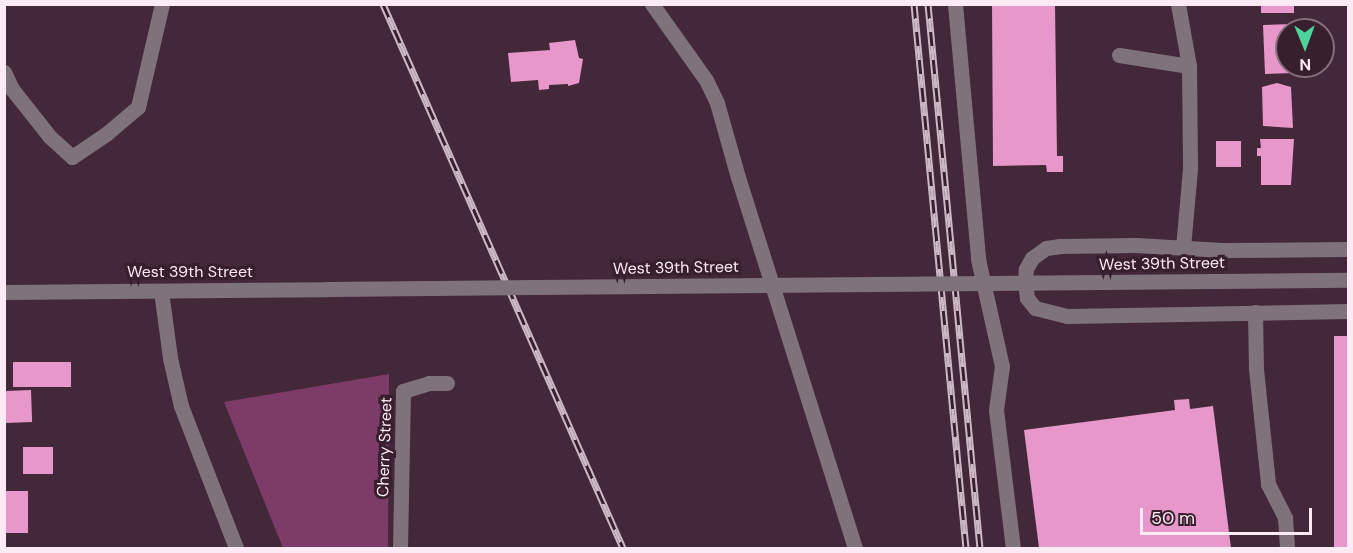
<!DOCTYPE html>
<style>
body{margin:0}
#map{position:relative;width:1353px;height:553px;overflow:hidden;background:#422839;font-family:"DM Sans",sans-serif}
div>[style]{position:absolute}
.green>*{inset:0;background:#7d3c67}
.building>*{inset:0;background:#e797c9;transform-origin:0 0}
.minor>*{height:15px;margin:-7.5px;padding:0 7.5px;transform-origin:7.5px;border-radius:7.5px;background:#80727a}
.rail>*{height:7px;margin-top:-3.5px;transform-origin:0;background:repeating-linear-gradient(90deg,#371f2e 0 14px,#cdb9c5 0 28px);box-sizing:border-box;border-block:2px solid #cdb9c5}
.minor-bridge>*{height:15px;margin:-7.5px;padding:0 7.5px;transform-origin:7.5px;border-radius:7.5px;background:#80727a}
span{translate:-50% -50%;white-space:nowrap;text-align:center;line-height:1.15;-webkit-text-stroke:6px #371f2e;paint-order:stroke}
.street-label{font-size:16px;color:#fceaf4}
.frame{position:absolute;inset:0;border:6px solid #fceaf4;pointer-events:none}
.north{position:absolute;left:1275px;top:18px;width:60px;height:60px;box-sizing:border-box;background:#371f2e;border:2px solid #86707d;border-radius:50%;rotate:179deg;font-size:16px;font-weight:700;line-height:24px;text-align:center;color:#fceaf4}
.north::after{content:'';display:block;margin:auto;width:21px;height:27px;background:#4cd49b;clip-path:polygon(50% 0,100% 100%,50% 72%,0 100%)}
.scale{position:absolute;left:1140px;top:508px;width:172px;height:27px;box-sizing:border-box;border:3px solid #fceaf4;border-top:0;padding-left:8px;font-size:18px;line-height:21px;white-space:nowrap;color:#fceaf4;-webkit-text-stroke:4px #371f2e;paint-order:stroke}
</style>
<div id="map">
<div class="green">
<i style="clip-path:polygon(389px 374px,388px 548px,283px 548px,224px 402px)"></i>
</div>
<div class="building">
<i style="clip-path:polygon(992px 4px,1055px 4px,1057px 156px,1063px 156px,1063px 172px,1047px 172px,1046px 165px,993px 166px)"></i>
<i style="left:1261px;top:4px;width:33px;height:9px"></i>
<i style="clip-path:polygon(1292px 24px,1292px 30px,1287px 30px,1287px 66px,1293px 66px,1294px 73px,1265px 74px,1263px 25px)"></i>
<i style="clip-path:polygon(575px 40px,579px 58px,583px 59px,579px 83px,568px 86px,568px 84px,549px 85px,549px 89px,539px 90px,538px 80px,511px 82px,508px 53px,550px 50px,549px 43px)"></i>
<i style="clip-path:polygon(1277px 83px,1291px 87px,1293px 128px,1263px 126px,1262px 87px)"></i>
<i style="clip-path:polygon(1260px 139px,1294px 139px,1291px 185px,1261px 185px,1261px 156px,1257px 156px,1257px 148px,1261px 148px)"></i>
<i style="left:1216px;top:141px;width:25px;height:26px"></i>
<i style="left:1334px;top:336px;width:14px;height:212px"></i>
<i style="left:71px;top:362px;width:25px;height:58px;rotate:90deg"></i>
<i style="left:31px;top:390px;width:32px;height:26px;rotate:88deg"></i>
<i style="clip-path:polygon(1189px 399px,1190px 409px,1213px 406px,1231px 548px,1039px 548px,1024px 430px,1175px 410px,1174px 400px)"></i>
<i style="left:23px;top:447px;width:30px;height:27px"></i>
<i style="left:5px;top:491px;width:23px;height:42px"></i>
</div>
<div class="minor">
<i style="left:652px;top:4px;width:93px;rotate:54.6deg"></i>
<i style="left:706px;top:80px;width:25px;rotate:64deg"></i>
<i style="left:717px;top:103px;width:77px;rotate:74.2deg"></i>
<i style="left:738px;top:177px;width:389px;rotate:72.5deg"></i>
<i style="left:955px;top:4px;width:256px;rotate:84.8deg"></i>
<i style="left:978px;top:259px;width:110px;rotate:77.4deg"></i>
<i style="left:1002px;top:366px;width:44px;rotate:97.8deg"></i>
<i style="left:996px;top:410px;width:139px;rotate:83deg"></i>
<i style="left:1178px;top:4px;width:63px;rotate:79.9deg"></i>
<i style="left:1119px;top:55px;width:71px;rotate:8.9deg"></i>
<i style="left:1189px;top:66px;width:103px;rotate:89.4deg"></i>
<i style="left:1190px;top:169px;width:79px;rotate:95.1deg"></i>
<i style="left:4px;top:72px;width:19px;rotate:65deg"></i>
<i style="left:12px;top:89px;width:61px;rotate:51.6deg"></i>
<i style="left:50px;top:137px;width:30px;rotate:42deg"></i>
<i style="left:72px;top:157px;width:41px;rotate:-34.1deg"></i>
<i style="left:106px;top:134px;width:42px;rotate:-40.2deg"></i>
<i style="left:138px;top:107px;width:106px;rotate:-76.9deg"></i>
<i style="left:1348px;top:249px;width:126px;rotate:179.5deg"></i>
<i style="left:1222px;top:250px;width:86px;rotate:-176.7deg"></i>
<i style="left:1136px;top:245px;width:76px;rotate:179.2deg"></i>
<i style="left:1060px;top:246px;width:14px;rotate:172deg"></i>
<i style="left:1046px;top:248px;width:17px;rotate:144deg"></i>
<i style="left:1032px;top:258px;width:13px;rotate:119deg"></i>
<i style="left:1026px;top:269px;width:11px;rotate:95deg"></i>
<i style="left:1025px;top:280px;width:18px;rotate:84deg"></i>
<i style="left:1027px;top:298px;width:13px;rotate:51deg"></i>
<i style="left:1035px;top:308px;width:33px;rotate:14deg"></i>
<i style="left:1067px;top:316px;width:281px;rotate:-1deg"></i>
<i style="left:1102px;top:282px;width:246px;rotate:-0.5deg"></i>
<i style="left:161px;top:291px;width:68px;rotate:82.3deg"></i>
<i style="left:170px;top:358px;width:49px;rotate:77.1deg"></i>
<i style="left:181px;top:406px;width:152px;rotate:68.8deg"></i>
<i style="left:4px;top:292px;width:323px;rotate:-0.5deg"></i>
<i style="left:1255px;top:312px;width:57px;rotate:89deg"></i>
<i style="left:1256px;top:369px;width:116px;rotate:84deg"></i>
<i style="left:1268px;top:484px;width:38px;rotate:63deg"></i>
<i style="left:1285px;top:518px;width:30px;rotate:86deg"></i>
<i style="left:400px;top:548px;width:157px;rotate:-88.9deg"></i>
<i style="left:403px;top:391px;width:27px;rotate:-17deg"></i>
<i style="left:429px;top:383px;width:18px"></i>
</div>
<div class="rail">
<i style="left:383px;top:4px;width:595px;rotate:66.19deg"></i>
<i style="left:914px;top:4px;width:546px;rotate:84.54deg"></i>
<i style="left:928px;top:4px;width:546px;rotate:84.54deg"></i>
</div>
<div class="minor-bridge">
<i style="left:327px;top:289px;width:775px;rotate:-0.52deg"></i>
</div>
<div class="street-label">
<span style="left:1162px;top:264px;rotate:-1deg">West 39th Street</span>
<span style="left:676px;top:268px;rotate:-1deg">West 39th Street</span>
<span style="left:190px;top:272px">West 39th Street</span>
<span style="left:385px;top:447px;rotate:-88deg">Cherry Street</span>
</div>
<div class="frame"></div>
<div class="north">N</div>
<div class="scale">50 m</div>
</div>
